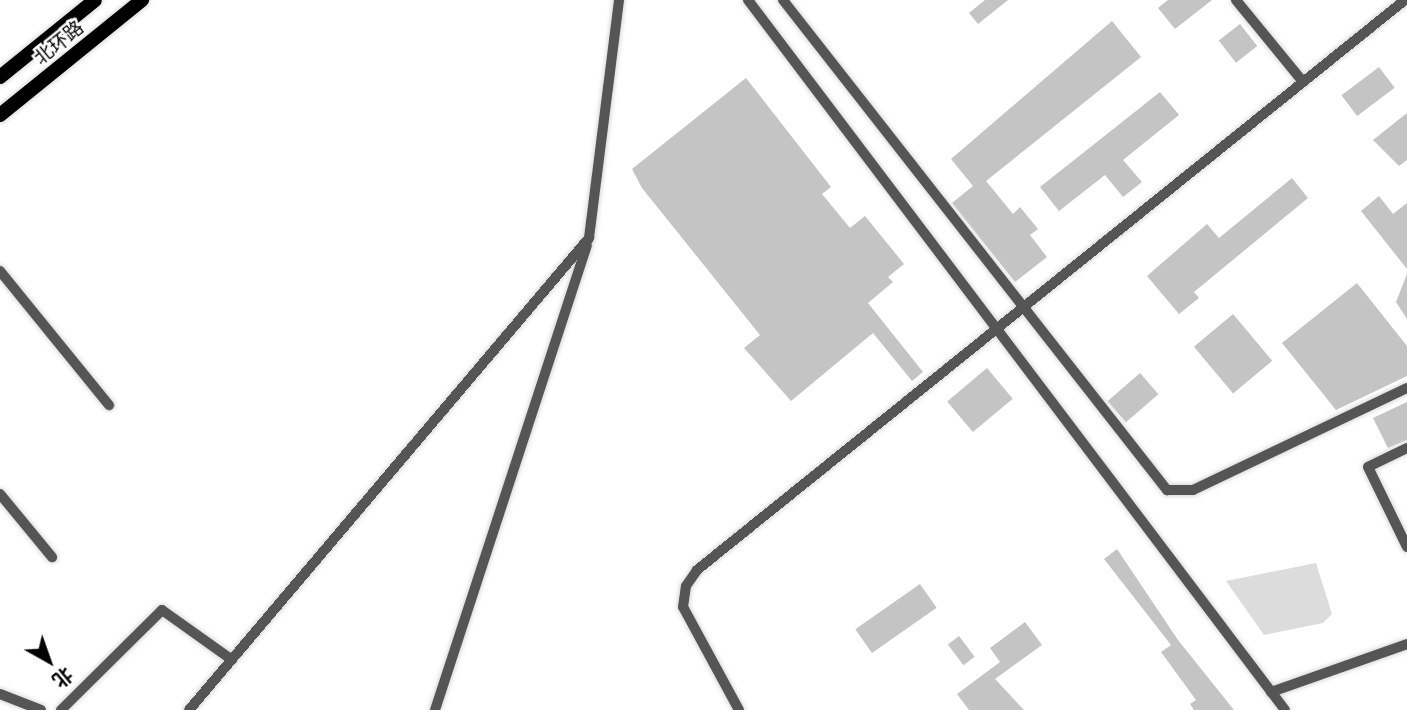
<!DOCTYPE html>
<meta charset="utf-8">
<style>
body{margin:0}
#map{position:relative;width:1407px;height:710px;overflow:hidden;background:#fff;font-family:"DM Sans","Noto Sans SC",sans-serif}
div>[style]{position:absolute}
.green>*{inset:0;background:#dcdcdc}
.building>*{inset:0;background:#c4c4c4;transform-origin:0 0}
.roads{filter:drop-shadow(0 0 2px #dbdbdb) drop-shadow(0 0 2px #dbdbdb)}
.minor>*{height:10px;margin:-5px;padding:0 5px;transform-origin:5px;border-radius:5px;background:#555}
.major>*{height:14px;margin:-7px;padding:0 7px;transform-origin:7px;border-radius:7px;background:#000}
span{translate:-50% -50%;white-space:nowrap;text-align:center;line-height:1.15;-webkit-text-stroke:5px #fff;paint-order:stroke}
.street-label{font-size:19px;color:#000}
.north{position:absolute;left:14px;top:626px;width:70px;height:70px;-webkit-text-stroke:5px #fff;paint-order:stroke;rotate:140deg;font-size:19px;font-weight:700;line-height:28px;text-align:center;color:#000}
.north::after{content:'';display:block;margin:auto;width:24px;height:32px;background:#000;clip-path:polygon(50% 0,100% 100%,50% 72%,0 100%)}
</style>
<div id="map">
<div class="green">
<i style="clip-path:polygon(1316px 563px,1332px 614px,1323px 623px,1264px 635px,1226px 581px)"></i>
</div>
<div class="building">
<i style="clip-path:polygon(985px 0,1008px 0,978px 24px,969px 13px)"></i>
<i style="clip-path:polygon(1168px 0,1212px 0,1175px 29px,1158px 8px)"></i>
<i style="clip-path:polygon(1112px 21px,1141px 57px,986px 181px,1013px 214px,1020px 207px,1038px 229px,1030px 235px,1047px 257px,1015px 282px,952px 203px,973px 186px,951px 159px)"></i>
<i style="left:1240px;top:24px;width:28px;height:27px;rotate:52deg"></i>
<i style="left:1379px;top:67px;width:26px;height:47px;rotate:53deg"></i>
<i style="clip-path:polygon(746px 78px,831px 187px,822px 194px,850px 228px,865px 216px,904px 264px,888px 277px,893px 282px,868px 303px,923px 372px,912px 381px,873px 333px,791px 401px,744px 348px,760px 335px,642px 188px,632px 169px)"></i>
<i style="clip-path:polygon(1160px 92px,1179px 115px,1123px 160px,1142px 182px,1123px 197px,1105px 175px,1059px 211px,1040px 187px)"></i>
<i style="clip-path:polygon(1407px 113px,1407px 160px,1399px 166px,1373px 140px)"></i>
<i style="clip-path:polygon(1292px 178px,1308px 198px,1194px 292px,1199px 298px,1179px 314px,1147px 276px,1207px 224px,1219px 238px)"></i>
<i style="clip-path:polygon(1379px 196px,1393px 214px,1407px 203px,1407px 269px,1361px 211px)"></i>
<i style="clip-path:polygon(1407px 274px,1407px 319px,1396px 302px)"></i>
<i style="clip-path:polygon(1357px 283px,1407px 346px,1407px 376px,1336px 410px,1282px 343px)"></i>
<i style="left:1233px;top:314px;width:61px;height:51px;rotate:50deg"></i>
<i style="left:987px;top:368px;width:40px;height:52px;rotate:50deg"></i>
<i style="left:1140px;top:373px;width:28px;height:43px;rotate:49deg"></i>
<i style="clip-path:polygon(1407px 402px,1407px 440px,1388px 448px,1373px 418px)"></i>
<i style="clip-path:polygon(1117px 549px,1178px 640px,1234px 710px,1194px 710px,1190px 704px,1196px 700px,1161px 652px,1171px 645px,1104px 559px)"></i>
<i style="left:920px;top:584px;width:29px;height:79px;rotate:55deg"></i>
<i style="clip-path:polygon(1025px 622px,1042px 645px,995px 679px,1024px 710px,969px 710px,957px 694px,1000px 662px,990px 648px)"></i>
<i style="left:959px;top:636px;width:26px;height:14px;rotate:53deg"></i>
</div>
<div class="roads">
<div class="minor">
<i style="left:748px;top:0;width:890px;rotate:52.9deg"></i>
<i style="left:783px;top:0;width:623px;rotate:51.92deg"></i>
<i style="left:1167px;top:490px;width:26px"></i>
<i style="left:1193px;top:490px;width:237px;rotate:-25.5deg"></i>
<i style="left:1236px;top:0;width:106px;rotate:50.7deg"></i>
<i style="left:0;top:271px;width:173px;rotate:50.9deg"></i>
<i style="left:1407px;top:448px;width:43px;rotate:154deg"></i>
<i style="left:1368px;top:467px;width:89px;rotate:64deg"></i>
<i style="left:0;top:494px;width:82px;rotate:50.5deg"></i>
<i style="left:1271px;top:692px;width:144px;rotate:-19.4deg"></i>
<i style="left:0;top:694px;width:44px;rotate:21.3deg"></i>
<i style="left:61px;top:710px;width:142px;rotate:-44.7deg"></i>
<i style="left:162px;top:610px;width:86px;rotate:35.5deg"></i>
<i style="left:189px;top:710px;width:619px;rotate:-49.72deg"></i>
<i style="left:589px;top:238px;width:240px;rotate:-82.8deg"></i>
<i style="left:435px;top:710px;width:489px;rotate:-71.9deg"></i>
<i style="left:739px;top:710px;width:117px;rotate:-118.5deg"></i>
<i style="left:683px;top:607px;width:21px;rotate:-82deg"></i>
<i style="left:686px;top:586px;width:19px;rotate:-55deg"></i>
<i style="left:697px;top:570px;width:909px;rotate:-38.84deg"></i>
</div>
<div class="major">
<i style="left:0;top:77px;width:122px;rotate:-39deg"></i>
<i style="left:0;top:115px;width:183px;rotate:-39deg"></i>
</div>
</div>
<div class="street-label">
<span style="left:59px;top:43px;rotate:-39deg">北环路</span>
</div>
<div class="north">北</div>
</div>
